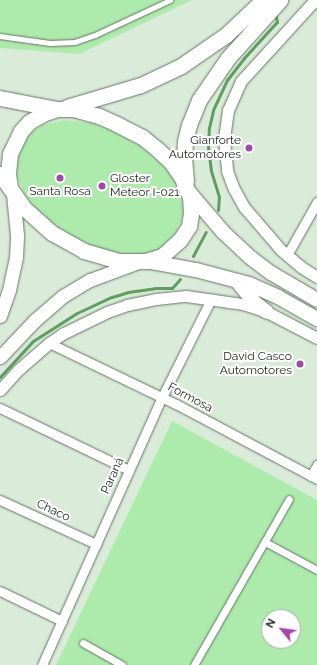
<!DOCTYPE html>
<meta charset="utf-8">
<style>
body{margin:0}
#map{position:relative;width:317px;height:665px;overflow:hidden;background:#daebd9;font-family:Raleway,sans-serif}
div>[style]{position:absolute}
.green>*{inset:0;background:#adebad}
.stream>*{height:3px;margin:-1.5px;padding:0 1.5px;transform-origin:1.5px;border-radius:1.5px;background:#5e9f5f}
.roads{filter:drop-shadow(0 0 1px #677666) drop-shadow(0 0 1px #677666)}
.service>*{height:4.5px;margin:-2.25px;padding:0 2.25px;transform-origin:2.25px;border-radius:2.25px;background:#fff}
.pedestrian>*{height:7px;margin:-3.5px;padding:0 3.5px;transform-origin:3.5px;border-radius:3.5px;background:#fff}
.minor>*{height:9px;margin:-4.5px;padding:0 4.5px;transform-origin:4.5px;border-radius:4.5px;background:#fff}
.tertiary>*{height:11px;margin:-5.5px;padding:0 5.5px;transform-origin:5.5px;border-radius:5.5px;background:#fff}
.secondary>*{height:13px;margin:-6.5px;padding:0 6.5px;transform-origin:6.5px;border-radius:6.5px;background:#fff}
.primary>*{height:14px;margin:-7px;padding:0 7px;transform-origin:7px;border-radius:7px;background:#fff}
.trunk>*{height:15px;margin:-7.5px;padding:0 7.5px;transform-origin:7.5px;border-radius:7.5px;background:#fff}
.dots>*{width:11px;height:11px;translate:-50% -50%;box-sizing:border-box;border:2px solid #fff;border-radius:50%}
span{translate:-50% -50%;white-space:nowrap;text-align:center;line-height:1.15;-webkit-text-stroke:4px #fff;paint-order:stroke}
.poi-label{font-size:12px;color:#232923}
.right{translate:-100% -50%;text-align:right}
.left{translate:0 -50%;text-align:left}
.street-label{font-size:12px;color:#232923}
.north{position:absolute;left:261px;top:609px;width:40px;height:40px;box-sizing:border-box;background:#fff;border:1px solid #a7a9a7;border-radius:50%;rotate:299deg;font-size:11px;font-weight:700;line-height:16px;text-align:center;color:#232923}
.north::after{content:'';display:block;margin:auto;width:14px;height:18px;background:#a545ad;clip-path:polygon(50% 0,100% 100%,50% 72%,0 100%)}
</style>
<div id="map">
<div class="green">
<i style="clip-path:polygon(0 0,192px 0,79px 54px,0 48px)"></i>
<i style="clip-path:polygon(64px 120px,91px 123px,115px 132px,141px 147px,168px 170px,180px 189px,183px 209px,181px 221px,176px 232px,161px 248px,148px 253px,137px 254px,117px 253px,96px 247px,76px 238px,56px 226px,38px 211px,25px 195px,19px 182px,16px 167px,19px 152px,25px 140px,32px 132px,43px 125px)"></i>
<i style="clip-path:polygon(evenodd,172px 421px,317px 500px,317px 665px,56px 665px,172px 421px,269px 617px,293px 617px,293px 641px,269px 641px,269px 617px)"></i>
</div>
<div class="stream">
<i style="left:218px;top:210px;width:13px;rotate:-86deg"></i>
<i style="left:219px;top:197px;width:27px;rotate:-107deg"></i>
<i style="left:211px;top:171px;width:26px;rotate:-97deg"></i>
<i style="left:208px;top:145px;width:17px;rotate:-87deg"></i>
<i style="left:209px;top:128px;width:18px;rotate:-77deg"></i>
<i style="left:213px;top:110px;width:33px;rotate:-65deg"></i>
<i style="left:227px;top:80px;width:28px;rotate:-52deg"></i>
<i style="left:244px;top:58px;width:46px;rotate:-47.6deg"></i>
<i style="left:275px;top:24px;width:3px;rotate:-45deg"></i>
<i style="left:277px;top:22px;width:5px;rotate:-101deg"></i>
<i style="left:193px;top:256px;width:27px;rotate:-62deg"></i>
<i style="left:0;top:377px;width:49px;rotate:-47.5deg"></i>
<i style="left:33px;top:341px;width:52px;rotate:-32.5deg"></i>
<i style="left:77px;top:313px;width:38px;rotate:-25deg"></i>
<i style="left:112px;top:297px;width:17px;rotate:-17deg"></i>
<i style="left:128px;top:292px;width:27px;rotate:-8deg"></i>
<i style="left:155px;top:288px;width:17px"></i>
<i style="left:172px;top:288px;width:12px;rotate:-48deg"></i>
</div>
<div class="roads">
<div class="service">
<i style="left:0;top:36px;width:50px;rotate:8deg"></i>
<i style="left:50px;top:43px;width:25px;rotate:-2deg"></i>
<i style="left:75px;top:42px;width:21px;rotate:-19deg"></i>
<i style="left:95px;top:35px;width:83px;rotate:-25deg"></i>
</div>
<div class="pedestrian">
<i style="left:265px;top:542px;width:59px;rotate:28.3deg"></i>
<i style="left:83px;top:643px;width:45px;rotate:29.4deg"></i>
<i style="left:194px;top:665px;width:191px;rotate:-60.2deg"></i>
</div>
<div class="minor">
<i style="left:287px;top:255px;width:61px;rotate:-60.5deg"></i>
<i style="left:49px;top:343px;width:141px;rotate:25.7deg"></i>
<i style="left:176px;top:404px;width:160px;rotate:28deg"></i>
<i style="left:0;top:408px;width:143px;rotate:25.7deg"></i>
<i style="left:311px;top:476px;width:13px;rotate:-61deg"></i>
<i style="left:0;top:500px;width:106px;rotate:24.6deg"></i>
<i style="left:0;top:591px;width:69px;rotate:25.8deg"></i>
<i style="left:42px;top:665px;width:294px;rotate:-65.9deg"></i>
<i style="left:162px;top:397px;width:110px;rotate:-63.4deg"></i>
</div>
<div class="tertiary">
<i style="left:315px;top:0;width:110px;rotate:132.4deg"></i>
<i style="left:241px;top:81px;width:32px;rotate:114deg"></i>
<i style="left:228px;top:110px;width:30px;rotate:98deg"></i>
<i style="left:224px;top:140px;width:31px;rotate:84deg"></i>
<i style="left:227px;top:171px;width:19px;rotate:69deg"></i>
<i style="left:234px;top:189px;width:21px;rotate:61deg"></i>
<i style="left:244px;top:207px;width:57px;rotate:49.3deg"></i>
<i style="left:281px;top:250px;width:26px;rotate:40deg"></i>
<i style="left:301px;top:267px;width:19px;rotate:32deg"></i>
<i style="left:0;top:390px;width:27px;rotate:-48deg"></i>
<i style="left:18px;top:370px;width:41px;rotate:-41.1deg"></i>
<i style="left:49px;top:343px;width:18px;rotate:-34deg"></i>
<i style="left:64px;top:333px;width:48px;rotate:-26deg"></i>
<i style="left:107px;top:312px;width:21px;rotate:-19deg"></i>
<i style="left:127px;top:305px;width:30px;rotate:-12deg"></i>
<i style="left:156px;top:299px;width:30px;rotate:-6deg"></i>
<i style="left:186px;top:296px;width:58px;rotate:8deg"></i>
<i style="left:243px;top:304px;width:25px;rotate:18deg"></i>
<i style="left:267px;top:312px;width:56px;rotate:27.5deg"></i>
</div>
<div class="secondary">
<i style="left:0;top:316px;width:28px;rotate:-71deg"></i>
<i style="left:9px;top:290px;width:34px;rotate:-78deg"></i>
<i style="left:16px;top:257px;width:22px;rotate:-87deg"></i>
<i style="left:17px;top:235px;width:41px;rotate:-95.6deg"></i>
<i style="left:0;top:357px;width:50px;rotate:-46.6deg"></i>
<i style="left:34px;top:321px;width:38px;rotate:-41deg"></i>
<i style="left:63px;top:296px;width:31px;rotate:-31deg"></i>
<i style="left:90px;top:280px;width:49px;rotate:-20.3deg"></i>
</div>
<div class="primary">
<i style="left:189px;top:192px;width:52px;rotate:49.6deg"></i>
<i style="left:223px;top:232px;width:38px;rotate:43deg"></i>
<i style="left:251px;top:258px;width:25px;rotate:37deg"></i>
<i style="left:271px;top:273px;width:53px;rotate:30.4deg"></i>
<i style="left:146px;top:261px;width:51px;rotate:10.2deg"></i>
<i style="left:196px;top:270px;width:55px;rotate:14.8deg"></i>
<i style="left:249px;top:284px;width:32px;rotate:24deg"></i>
<i style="left:278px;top:297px;width:45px;rotate:29.4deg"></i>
<i style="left:237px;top:281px;width:27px;rotate:51deg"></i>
<i style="left:254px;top:302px;width:16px;rotate:38deg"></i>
</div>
<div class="trunk">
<i style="left:0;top:98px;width:57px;rotate:11.1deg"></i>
<i style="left:67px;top:107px;width:77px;rotate:-16.6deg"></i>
<i style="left:141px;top:85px;width:44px;rotate:-25.4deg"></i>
<i style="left:181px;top:66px;width:55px;rotate:-34.6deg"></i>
<i style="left:226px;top:35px;width:51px;rotate:-43.4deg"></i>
<i style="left:0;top:174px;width:42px;rotate:54.8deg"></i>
<i style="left:24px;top:208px;width:38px;rotate:42deg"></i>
<i style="left:52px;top:233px;width:37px;rotate:29deg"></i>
<i style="left:84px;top:251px;width:37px;rotate:16deg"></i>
<i style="left:120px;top:261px;width:26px"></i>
<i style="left:146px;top:261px;width:17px;rotate:-17deg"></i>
<i style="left:162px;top:256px;width:24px;rotate:-42deg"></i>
<i style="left:180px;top:240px;width:17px;rotate:-57deg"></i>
<i style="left:189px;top:226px;width:12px;rotate:-81deg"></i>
<i style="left:191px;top:214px;width:17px;rotate:-93deg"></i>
<i style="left:190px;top:197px;width:21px;rotate:-113deg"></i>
<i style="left:182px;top:178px;width:19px;rotate:-125deg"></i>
<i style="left:171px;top:162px;width:19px;rotate:-137deg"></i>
<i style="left:157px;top:149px;width:19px;rotate:-141deg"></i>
<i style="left:142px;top:137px;width:28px;rotate:-153deg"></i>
<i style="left:117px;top:124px;width:20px;rotate:-156deg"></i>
<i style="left:99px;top:116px;width:28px;rotate:-165deg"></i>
<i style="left:72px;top:109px;width:15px;rotate:180deg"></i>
<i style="left:57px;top:109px;width:13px;rotate:162deg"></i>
<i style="left:45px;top:113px;width:18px;rotate:151deg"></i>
<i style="left:29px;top:122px;width:12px;rotate:132deg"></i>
<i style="left:21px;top:131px;width:25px;rotate:116deg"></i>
<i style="left:10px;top:154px;width:20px;rotate:96deg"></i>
<i style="left:8px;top:174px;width:14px;rotate:82deg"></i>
<i style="left:186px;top:181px;width:24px;rotate:-95deg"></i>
<i style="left:184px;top:157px;width:16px;rotate:-86deg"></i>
<i style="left:185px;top:141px;width:16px;rotate:-76deg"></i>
<i style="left:189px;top:125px;width:27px;rotate:-68deg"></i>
<i style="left:199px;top:100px;width:51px;rotate:-55.4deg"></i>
<i style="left:228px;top:58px;width:78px;rotate:-48.1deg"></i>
</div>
</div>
<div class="dots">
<i style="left:249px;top:148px;background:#a545ad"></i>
<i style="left:60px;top:178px;background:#a545ad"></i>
<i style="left:102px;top:186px;background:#a545ad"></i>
<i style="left:300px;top:364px;background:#a545ad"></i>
</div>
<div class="poi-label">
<span class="right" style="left:241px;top:148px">Gianforte<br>Automotores</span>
<span class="left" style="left:110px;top:186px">Gloster<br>Meteor I-021</span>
<span style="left:60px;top:192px">Santa Rosa</span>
<span class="right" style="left:292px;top:364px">David Casco<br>Automotores</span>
</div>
<div class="street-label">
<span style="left:190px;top:398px;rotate:28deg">Formosa</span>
<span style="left:113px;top:476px;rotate:-66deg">Paraná</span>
<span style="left:53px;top:511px;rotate:25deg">Chaco</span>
</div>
<div class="north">N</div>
</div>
